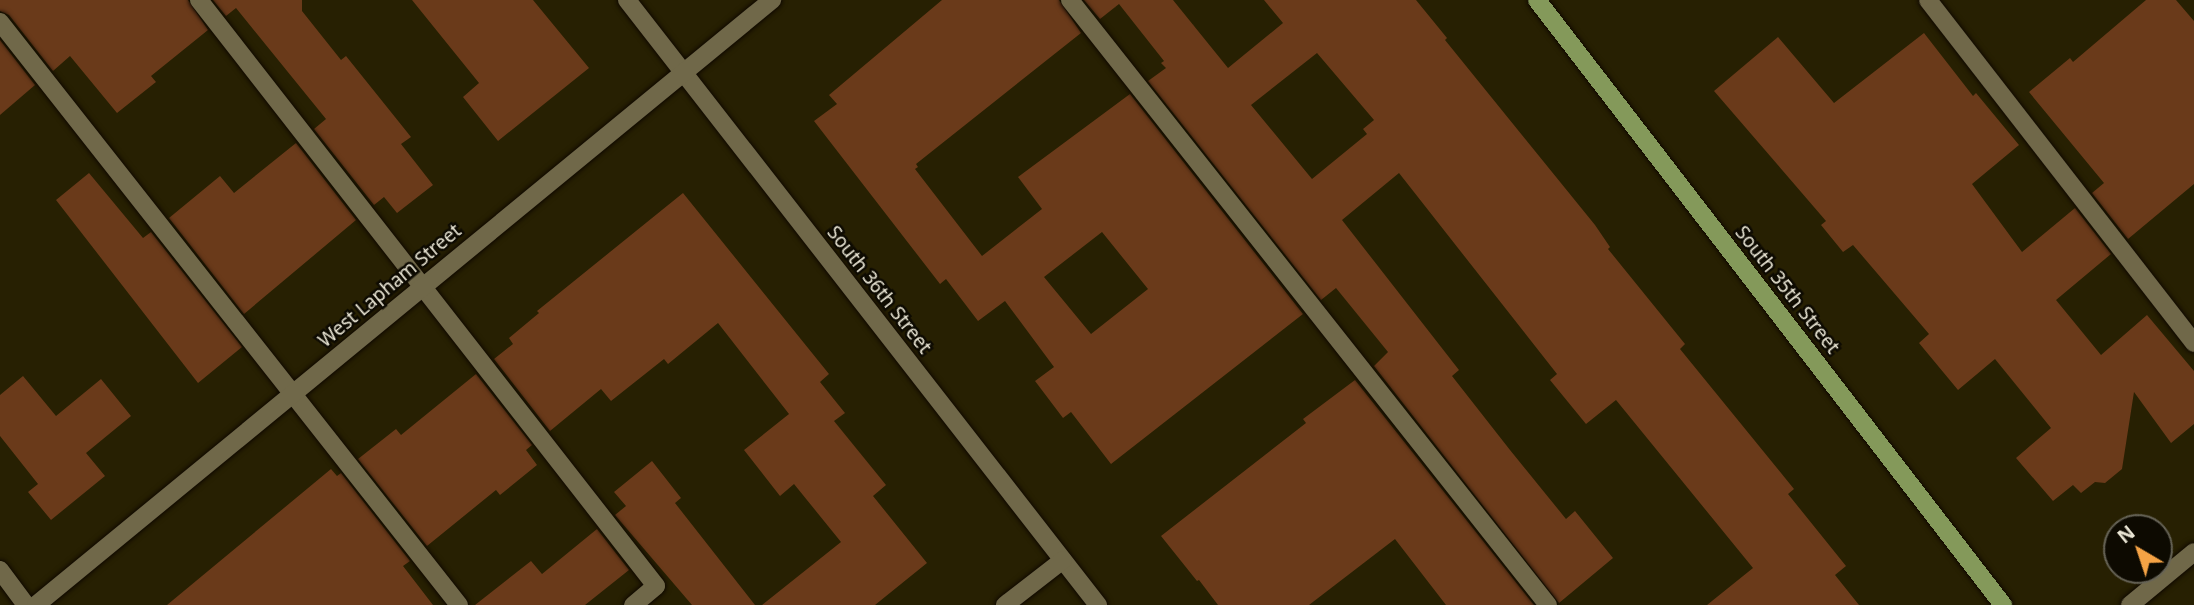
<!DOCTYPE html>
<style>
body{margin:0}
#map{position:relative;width:2194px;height:605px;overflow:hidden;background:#272002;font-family:"Noto Sans",sans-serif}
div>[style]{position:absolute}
.building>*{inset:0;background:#6a3a1a}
.roads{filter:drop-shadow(0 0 2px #100900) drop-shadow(0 0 2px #100900)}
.minor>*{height:18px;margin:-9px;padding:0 9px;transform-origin:9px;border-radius:9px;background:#706849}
.major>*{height:18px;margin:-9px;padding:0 9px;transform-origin:9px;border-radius:9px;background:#84995a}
span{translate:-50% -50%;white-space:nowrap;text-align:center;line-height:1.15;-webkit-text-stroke:5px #0d0a01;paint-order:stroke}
.street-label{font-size:19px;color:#e9e5d4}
.north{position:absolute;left:2103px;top:514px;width:70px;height:70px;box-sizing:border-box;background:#0d0a01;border:2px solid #656255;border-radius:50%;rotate:321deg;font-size:19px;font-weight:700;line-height:28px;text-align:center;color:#e9e5d4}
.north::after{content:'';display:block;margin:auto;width:24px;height:32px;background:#f5a345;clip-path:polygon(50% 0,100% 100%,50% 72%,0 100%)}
</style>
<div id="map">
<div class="building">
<i style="clip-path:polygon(0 0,188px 0,208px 30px,151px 76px,156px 82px,117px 113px,70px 56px,53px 71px,9px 15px,0 11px)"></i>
<i style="clip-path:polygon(213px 0,302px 0,302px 11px,341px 60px,346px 56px,411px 137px,401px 144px,433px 185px,397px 213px,384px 197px,374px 205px,314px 129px,326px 119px,236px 8px,226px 16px)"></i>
<i style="clip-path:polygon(412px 0,533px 0,589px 68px,498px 141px,463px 97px,479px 83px)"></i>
<i style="clip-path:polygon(evenodd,942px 0,1059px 0,1081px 33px,916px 164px,918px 167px,915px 169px,982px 256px,1042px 209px,1018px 177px,1130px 94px,1303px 314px,1111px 464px,1071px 412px,1063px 418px,1035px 381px,1054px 367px,1005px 301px,978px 321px,946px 279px,940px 284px,814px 121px,837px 104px,829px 95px,942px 0,1102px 232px,1148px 289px,1091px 334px,1044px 277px,1102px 232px)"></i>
<i style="clip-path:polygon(evenodd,1084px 0,1173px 0,1228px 68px,1283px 23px,1264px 0,1416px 0,1447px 38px,1445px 40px,1595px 225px,1610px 247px,1608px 249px,1685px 344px,1680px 349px,1794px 489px,1788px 494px,1846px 566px,1835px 575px,1859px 605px,1707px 605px,1753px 568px,1616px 400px,1586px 424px,1550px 380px,1557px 374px,1399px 173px,1342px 220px,1459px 370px,1452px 376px,1510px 450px,1566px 519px,1575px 511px,1613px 558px,1559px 603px,1374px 366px,1388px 352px,1336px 288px,1321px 300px,1148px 81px,1166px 68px,1161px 63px,1164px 61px,1119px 4px,1100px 19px,1084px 0,1317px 53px,1374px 120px,1363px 129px,1367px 134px,1312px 179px,1251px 105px,1317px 53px)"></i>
<i style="clip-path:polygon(2146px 0,2176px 0,2194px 21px,2194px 184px,2128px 239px,2092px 193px,2104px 183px,2029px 92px,2070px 58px,2073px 62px)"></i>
<i style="clip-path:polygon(1924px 33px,1973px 96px,1976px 93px,2019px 145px,1972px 184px,2022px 252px,2075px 208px,2111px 254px,2056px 300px,2101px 355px,2147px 315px,2194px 371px,2194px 424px,2171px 443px,2134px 392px,2122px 469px,2105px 483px,2095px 482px,2081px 493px,2073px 485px,2053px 501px,2016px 458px,2051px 428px,1995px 359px,1958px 390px,1919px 343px,1929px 334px,1853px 245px,1843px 252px,1821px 225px,1826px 221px,1714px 91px,1778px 37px,1834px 103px)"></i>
<i style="clip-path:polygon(0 40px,35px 85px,0 115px)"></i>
<i style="clip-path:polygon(296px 143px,356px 220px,244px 314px,169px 218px,220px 176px,234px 193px)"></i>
<i style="clip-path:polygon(89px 173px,143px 238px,151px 232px,242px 347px,198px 383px,56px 200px)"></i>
<i style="clip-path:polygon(683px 193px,829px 374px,820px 382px,845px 413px,834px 421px,886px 485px,873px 496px,927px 563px,875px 605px,762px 605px,841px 542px,794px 484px,780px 496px,744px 450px,789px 414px,718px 323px,668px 364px,664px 359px,611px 401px,601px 389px,550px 431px,494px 359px,513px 344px,509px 338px,539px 313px,537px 311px)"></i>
<i style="clip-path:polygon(476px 374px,532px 445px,526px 450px,537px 465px,500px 495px,496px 490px,427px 546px,358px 459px,396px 429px,401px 435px)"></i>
<i style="clip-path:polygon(23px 376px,56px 416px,101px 379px,131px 416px,86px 453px,105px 476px,51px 520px,28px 492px,38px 484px,0 436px,0 395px)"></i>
<i style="clip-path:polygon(1355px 380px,1534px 605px,1446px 605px,1395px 539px,1309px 605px,1218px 605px,1199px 580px,1197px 581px,1161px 536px,1306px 423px,1303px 419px)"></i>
<i style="clip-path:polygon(652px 461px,681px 498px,675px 503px,755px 605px,692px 605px,615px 515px,626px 506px,614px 492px)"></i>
<i style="clip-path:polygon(331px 469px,337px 476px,341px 473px,410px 561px,403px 566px,433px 605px,167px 605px)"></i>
<i style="clip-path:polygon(597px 529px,629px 570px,585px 605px,475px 605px,531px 561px,542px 574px)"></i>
</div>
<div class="roads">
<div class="minor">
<i style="left:199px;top:0;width:743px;rotate:52.05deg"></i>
<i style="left:656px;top:586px;width:30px;rotate:140deg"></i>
<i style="left:627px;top:0;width:767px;rotate:52.1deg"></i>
<i style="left:1070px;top:0;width:771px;rotate:51.69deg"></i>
<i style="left:1928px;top:0;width:434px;rotate:52.2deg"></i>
<i style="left:0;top:22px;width:742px;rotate:51.79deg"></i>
<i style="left:0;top:570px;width:44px;rotate:53.4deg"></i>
<i style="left:36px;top:605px;width:953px;rotate:-39.42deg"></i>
<i style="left:1005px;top:605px;width:73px;rotate:-37.8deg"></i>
<i style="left:2130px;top:605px;width:83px;rotate:-39.6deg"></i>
</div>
<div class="major">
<i style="left:1537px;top:0;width:764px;rotate:52.39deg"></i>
</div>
</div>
<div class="street-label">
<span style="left:390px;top:286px;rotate:-40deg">West Lapham Street</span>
<span style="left:879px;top:290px;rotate:52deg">South 36th Street</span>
<span style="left:1787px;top:290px;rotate:52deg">South 35th Street</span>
</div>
<div class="north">N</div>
</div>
